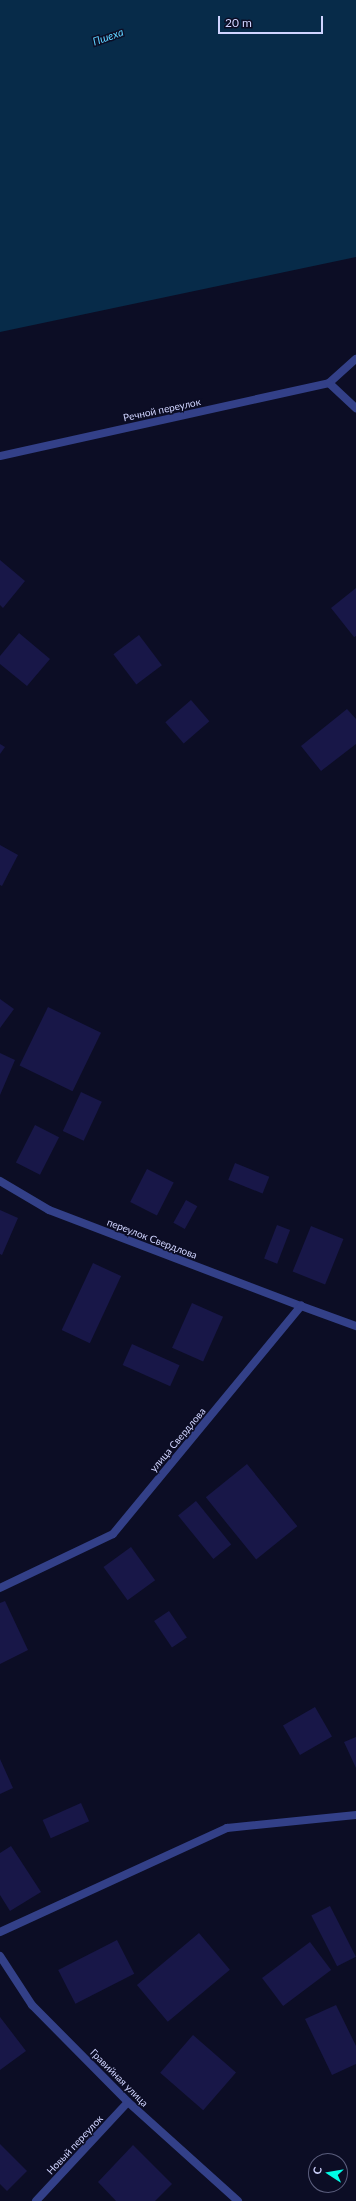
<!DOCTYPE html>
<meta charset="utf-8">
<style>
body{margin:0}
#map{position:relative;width:356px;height:2201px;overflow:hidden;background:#0c0d25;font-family:Lato,sans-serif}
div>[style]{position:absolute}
.water>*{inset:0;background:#072b49}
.building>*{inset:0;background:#181748;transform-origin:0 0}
.service>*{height:8px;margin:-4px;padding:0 4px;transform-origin:4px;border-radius:4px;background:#334088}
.minor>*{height:8px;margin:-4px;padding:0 4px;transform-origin:4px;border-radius:4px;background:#334088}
span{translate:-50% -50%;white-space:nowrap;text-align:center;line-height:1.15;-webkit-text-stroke:3px #0c0d25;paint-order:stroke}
.street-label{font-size:10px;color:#d0d4ff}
.water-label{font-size:11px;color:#5ed2ff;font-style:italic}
.north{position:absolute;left:308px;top:2153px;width:40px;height:40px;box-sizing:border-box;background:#0c0d25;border:1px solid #5a5d7c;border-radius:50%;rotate:282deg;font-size:11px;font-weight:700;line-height:16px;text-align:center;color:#d0d4ff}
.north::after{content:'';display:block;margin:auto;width:14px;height:18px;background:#00fbe6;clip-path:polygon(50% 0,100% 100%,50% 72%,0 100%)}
.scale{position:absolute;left:218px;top:16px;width:105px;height:18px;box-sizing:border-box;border:2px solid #d0d4ff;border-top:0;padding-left:5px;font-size:12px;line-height:14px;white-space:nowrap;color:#d0d4ff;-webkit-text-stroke:3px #0c0d25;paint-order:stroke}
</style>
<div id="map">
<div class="water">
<i style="clip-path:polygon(0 0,356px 0,356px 257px,0 332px)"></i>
</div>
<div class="building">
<i style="clip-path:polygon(0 560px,25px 581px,3px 608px,0 605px)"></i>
<i style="clip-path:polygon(356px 588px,356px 636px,354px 637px,331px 608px)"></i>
<i style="clip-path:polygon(19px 633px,50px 659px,27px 686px,0 664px,0 656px)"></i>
<i style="left:139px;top:635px;width:38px;height:32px;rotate:53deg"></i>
<i style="left:191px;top:700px;width:28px;height:34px;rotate:49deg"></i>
<i style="clip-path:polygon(347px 709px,356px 719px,356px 744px,321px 771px,301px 746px)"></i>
<i style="clip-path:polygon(0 744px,5px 747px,0 754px)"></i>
<i style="clip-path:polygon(0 845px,18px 855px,2px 886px,0 885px)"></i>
<i style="clip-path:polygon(0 999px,14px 1009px,0 1028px)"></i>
<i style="left:48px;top:1007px;width:59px;height:65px;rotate:26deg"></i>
<i style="clip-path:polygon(0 1053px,15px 1060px,0 1095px)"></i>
<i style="left:81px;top:1092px;width:23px;height:43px;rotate:25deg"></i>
<i style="left:35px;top:1125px;width:27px;height:42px;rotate:27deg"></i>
<i style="left:235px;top:1163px;width:37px;height:18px;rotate:22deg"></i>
<i style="left:147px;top:1169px;width:30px;height:37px;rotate:27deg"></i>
<i style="left:186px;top:1200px;width:13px;height:26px;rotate:29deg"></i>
<i style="clip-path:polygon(0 1210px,18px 1218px,2px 1255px,0 1254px)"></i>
<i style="left:277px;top:1225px;width:14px;height:36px;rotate:21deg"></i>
<i style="left:311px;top:1226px;width:35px;height:49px;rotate:22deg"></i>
<i style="left:93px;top:1263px;width:31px;height:74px;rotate:25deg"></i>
<i style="left:192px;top:1303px;width:34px;height:49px;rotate:24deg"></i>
<i style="left:132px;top:1344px;width:52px;height:23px;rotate:24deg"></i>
<i style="left:247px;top:1464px;width:80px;height:53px;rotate:51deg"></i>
<i style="left:196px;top:1501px;width:56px;height:23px;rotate:51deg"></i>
<i style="left:131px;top:1547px;width:41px;height:34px;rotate:54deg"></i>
<i style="clip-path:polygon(5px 1601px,28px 1650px,0 1664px,0 1603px)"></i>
<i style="left:169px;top:1611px;width:32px;height:18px;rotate:56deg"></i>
<i style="left:315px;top:1707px;width:34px;height:37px;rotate:60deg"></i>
<i style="clip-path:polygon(356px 1737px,356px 1768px,344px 1742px)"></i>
<i style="clip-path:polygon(0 1759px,13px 1788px,0 1794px)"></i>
<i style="left:81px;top:1803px;width:20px;height:42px;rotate:66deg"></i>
<i style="clip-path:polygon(11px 1846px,41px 1892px,10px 1911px,0 1895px,0 1853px)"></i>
<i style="left:330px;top:1906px;width:57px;height:21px;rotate:63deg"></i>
<i style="left:199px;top:1933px;width:48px;height:81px;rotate:50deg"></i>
<i style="left:117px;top:1940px;width:38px;height:66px;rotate:63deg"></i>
<i style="left:310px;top:1942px;width:35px;height:60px;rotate:53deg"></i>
<i style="clip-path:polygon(336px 2005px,356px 2046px,356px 2064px,332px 2075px,305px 2019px)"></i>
<i style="clip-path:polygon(0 2017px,26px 2051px,0 2070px)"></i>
<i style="left:193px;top:2035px;width:57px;height:50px;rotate:41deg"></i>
<i style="clip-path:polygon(0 2144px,27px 2171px,7px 2191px,0 2184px)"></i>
<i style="clip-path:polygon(133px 2145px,172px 2184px,155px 2201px,116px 2201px,98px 2182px)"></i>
</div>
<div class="service">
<i style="left:329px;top:383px;width:36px;rotate:-42deg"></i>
<i style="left:0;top:1932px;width:250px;rotate:-24.6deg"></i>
<i style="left:227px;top:1828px;width:130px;rotate:-5.8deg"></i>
</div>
<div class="minor">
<i style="left:0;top:456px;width:337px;rotate:-12.5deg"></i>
<i style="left:329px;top:383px;width:37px;rotate:43deg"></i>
<i style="left:0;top:1181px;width:57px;rotate:30.6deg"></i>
<i style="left:49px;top:1210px;width:270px;rotate:20.9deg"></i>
<i style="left:0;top:1588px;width:125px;rotate:-25.5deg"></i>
<i style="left:113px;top:1534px;width:296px;rotate:-50.5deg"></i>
<i style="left:301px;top:1306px;width:59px;rotate:20deg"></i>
<i style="left:0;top:1956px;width:59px;rotate:56.9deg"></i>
<i style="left:32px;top:2005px;width:136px;rotate:45.3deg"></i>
<i style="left:128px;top:2102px;width:148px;rotate:42deg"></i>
<i style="left:36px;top:2201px;width:135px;rotate:-47.1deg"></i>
</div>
<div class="street-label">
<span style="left:162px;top:410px;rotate:-12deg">Речной переулок</span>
<span style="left:152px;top:1239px;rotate:21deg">переулок Свердлова</span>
<span style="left:178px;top:1440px;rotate:-50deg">улица Свердлова</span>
<span style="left:119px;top:2078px;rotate:45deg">Гравийная улица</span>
<span style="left:75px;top:2145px;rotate:-47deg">Новый переулок</span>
</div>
<div class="water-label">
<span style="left:108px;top:37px;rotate:-19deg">Пшеха</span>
</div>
<div class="north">С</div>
<div class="scale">20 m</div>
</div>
